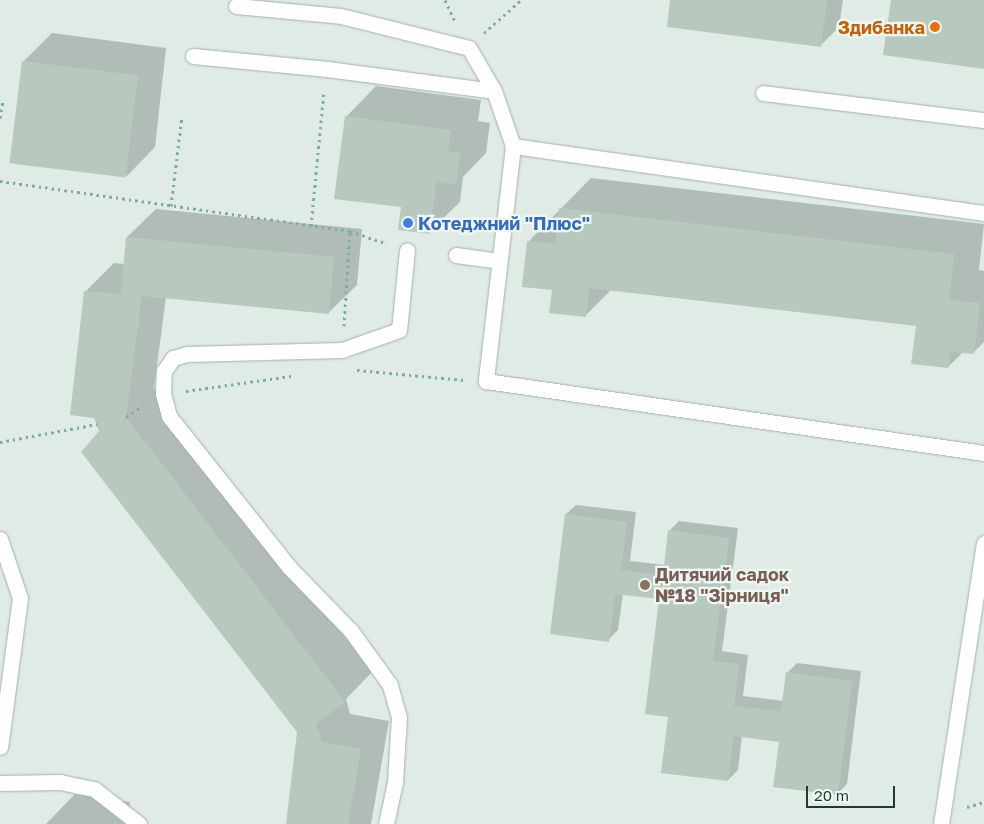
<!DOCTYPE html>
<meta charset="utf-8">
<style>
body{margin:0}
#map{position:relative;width:984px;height:824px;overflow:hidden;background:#dfebe4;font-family:"Golos Text",sans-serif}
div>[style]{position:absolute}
.shadow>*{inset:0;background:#0003}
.building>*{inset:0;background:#b7c9bf;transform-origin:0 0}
.path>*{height:3px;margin-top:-1.5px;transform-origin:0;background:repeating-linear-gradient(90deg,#7db09a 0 2.5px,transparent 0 6.5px)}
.roads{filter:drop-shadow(0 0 1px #a2b3aa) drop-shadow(0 0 1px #a2b3aa)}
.lane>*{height:15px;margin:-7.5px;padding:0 7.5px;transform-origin:7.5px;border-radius:7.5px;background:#fff}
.dots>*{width:14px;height:14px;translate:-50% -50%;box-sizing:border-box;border:2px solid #eff7f2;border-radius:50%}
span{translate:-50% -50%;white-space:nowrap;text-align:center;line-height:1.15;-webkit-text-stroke:4.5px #eff7f2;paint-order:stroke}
.food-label{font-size:18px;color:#c56008;font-weight:700}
.right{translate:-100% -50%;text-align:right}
.shop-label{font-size:18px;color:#366cbe;font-weight:700}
.left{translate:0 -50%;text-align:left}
.education-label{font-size:18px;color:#785e54;font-weight:700}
.scale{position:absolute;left:806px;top:786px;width:89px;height:22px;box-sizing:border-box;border:2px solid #1f3b30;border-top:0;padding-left:6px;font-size:15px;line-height:18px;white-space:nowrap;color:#1f3b30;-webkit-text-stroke:4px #eff7f2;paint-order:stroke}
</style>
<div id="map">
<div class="shadow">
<i style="clip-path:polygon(672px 0,843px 0,839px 27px,820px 46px)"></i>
<i style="clip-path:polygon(52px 33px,166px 48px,155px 147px,127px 176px,23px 62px)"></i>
<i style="clip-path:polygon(376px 86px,481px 100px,478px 121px,490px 123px,486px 153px,463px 177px,460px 202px,429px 232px,403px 206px,346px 117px)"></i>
<i style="clip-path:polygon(591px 178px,984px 224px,979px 270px,984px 271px,984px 342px,973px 353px,963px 352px,948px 367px,917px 325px,611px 290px,585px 316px,553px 289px,528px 242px)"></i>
<i style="clip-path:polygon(156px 209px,362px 229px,357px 285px,328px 313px,166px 297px,154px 388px,372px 672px,346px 699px,350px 714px,389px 721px,371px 824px,287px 824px,298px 731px,101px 431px,85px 292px,114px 263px,125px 264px,127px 237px)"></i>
<i style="clip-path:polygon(576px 505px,636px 512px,630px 561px,665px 565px,669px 531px,679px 521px,738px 528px,722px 651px,748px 655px,743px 696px,784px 701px,787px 673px,797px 663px,861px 671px,847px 784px,837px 794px,780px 741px,742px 736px,738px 770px,728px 780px,670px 716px,661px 598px,623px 593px,618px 630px,608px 640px,566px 514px)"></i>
<i style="clip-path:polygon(75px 794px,130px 802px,127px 824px,46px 824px)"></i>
</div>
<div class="building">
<i style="clip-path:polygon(670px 0,827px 0,821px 47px,667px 27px)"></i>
<i style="clip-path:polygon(891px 0,984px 0,984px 69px,883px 55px)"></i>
<i style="left:22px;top:61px;width:117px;height:103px;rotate:7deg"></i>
<i style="clip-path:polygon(345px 116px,451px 130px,448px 151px,460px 153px,456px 185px,436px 182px,430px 234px,398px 230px,401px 207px,334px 199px)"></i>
<i style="clip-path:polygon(559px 208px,954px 254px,949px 300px,980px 303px,974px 354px,950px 352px,948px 368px,911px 364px,916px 326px,589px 288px,586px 317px,549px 313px,552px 290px,522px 287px,527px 241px,555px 244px)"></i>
<i style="clip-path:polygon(126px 237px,334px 257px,329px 314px,142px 296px,126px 417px,345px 702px,316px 724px,322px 742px,361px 749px,348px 824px,286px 824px,297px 732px,81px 452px,99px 431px,94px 418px,70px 415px,84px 291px,121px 294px)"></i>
<i style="clip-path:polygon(565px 514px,627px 522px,621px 570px,663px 575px,668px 530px,729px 538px,713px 661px,739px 664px,734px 706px,781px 711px,786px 672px,852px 681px,838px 795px,773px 787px,779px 742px,734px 736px,728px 781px,661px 773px,668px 717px,645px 714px,659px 599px,615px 594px,609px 642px,550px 634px)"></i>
</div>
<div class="path">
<i style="left:445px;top:0;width:23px;rotate:65deg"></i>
<i style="left:484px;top:33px;width:50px;rotate:-41.7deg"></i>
<i style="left:0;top:118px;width:17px;rotate:-80deg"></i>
<i style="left:0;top:181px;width:354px;rotate:8.1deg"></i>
<i style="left:350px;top:231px;width:39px;rotate:19deg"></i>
<i style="left:171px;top:206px;width:90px;rotate:-83deg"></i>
<i style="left:311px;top:226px;width:135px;rotate:-84.5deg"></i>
<i style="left:344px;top:326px;width:95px;rotate:-86.4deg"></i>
<i style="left:357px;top:370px;width:108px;rotate:5.3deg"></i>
<i style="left:186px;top:391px;width:106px;rotate:-8.1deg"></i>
<i style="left:126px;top:417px;width:20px;rotate:-33deg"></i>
<i style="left:0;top:442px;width:99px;rotate:-10.5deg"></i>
<i style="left:967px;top:807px;width:18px;rotate:-16deg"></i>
</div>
<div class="roads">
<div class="lane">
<i style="left:236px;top:6px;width:105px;rotate:5.4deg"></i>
<i style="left:341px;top:16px;width:132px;rotate:14deg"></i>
<i style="left:469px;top:48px;width:50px;rotate:59.8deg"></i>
<i style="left:193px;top:56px;width:135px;rotate:5.5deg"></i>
<i style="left:327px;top:69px;width:168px;rotate:7.5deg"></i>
<i style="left:494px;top:91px;width:58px;rotate:70.9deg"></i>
<i style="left:763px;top:93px;width:223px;rotate:7deg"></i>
<i style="left:984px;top:213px;width:476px;rotate:-171.9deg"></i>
<i style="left:513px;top:146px;width:237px;rotate:96.6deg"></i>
<i style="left:486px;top:381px;width:503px;rotate:8.23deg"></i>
<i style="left:456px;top:255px;width:43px;rotate:7.9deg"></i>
<i style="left:0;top:539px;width:62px;rotate:71.3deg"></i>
<i style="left:20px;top:598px;width:150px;rotate:97.6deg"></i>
<i style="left:0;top:783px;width:60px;rotate:-1deg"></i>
<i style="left:60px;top:782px;width:35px;rotate:12deg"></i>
<i style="left:94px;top:789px;width:57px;rotate:37.9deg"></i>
<i style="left:386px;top:824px;width:43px;rotate:-77.9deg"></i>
<i style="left:395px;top:782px;width:65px;rotate:-86.5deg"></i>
<i style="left:399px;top:717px;width:33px;rotate:-106deg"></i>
<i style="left:390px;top:685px;width:67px;rotate:-125.8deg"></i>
<i style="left:351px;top:631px;width:89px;rotate:-134.1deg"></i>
<i style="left:289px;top:567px;width:193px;rotate:-128.5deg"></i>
<i style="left:169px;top:416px;width:23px;rotate:-105deg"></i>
<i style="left:163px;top:394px;width:23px;rotate:-88deg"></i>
<i style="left:164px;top:371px;width:16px;rotate:-55deg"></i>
<i style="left:173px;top:358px;width:15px;rotate:-16deg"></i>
<i style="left:187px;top:354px;width:155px;rotate:-1.5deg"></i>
<i style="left:342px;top:350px;width:60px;rotate:-19.3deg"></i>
<i style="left:399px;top:330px;width:80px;rotate:-84.3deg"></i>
<i style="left:941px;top:824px;width:284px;rotate:-81.3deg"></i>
</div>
</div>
<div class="dots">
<i style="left:935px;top:27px;background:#e8710a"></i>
<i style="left:408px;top:223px;background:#3f7fe0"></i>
<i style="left:645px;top:585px;background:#8d6e63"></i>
</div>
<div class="food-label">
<span class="right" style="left:925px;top:27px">Здибанка</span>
</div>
<div class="shop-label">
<span class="left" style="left:418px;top:223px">Котеджний "Плюс"</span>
</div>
<div class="education-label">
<span class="left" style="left:655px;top:585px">Дитячий садок<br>№18 "Зірниця"</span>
</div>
<div class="scale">20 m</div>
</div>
